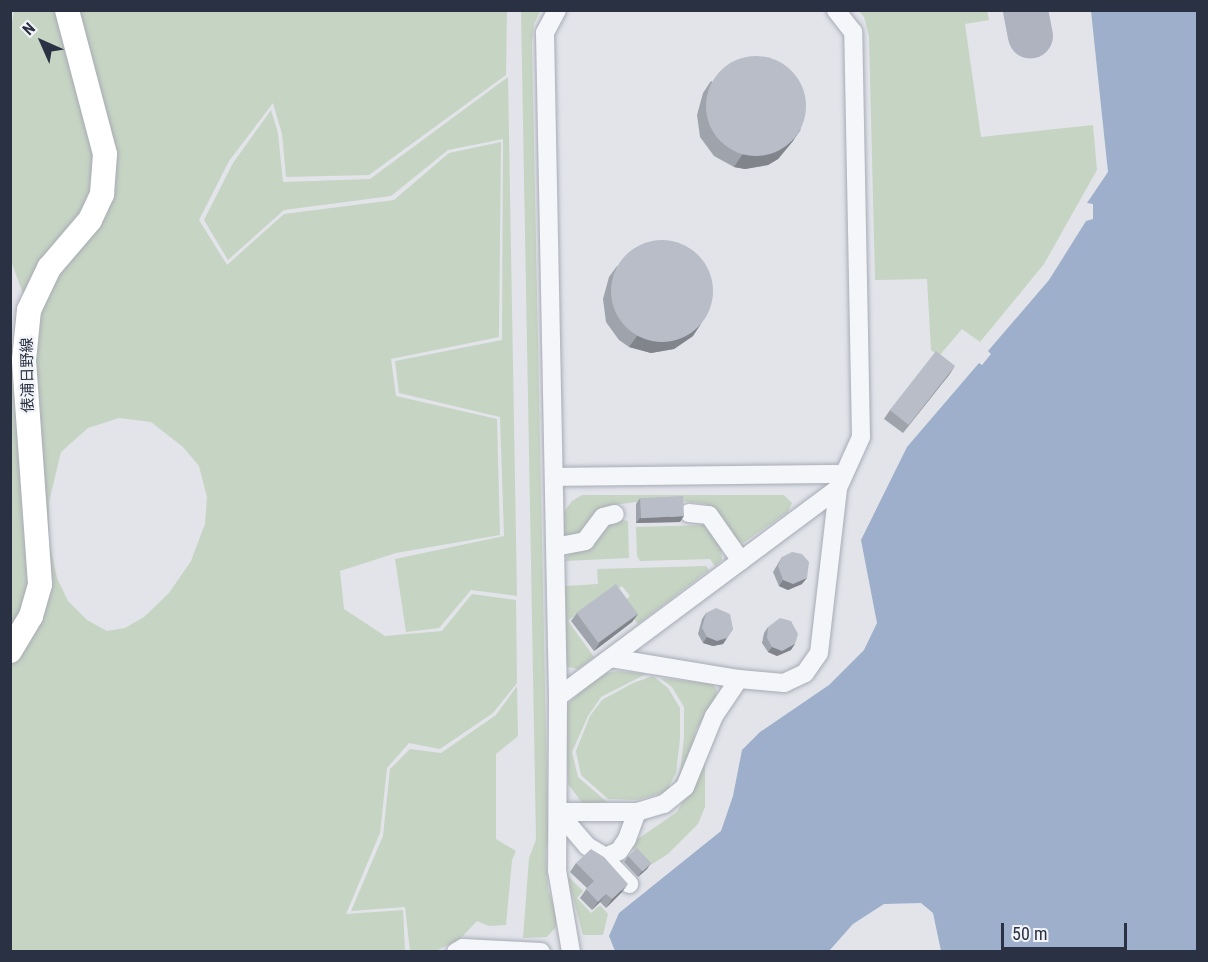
<!DOCTYPE html>
<meta charset="utf-8">
<style>
body{margin:0}
#map{position:relative;width:1208px;height:962px;overflow:hidden;background:#e2e4ea;font-family:"Roboto Condensed","Noto Sans JP",sans-serif}
div>[style]{position:absolute}
.green>*{inset:0;background:#c6d4c3}
.water>*{inset:0;background:#9dafca}
.taxiway>*{height:45px;margin:-22.5px;padding:0 22.5px;transform-origin:22.5px;border-radius:22.5px;background:#aeb3bf}
.roads{filter:drop-shadow(0 0 2px #a7abb5) drop-shadow(0 0 2px #a7abb5)}
.minor>*{height:18px;margin:-9px;padding:0 9px;transform-origin:9px;border-radius:9px;background:#f5f6f9}
.major>*{height:24px;margin:-12px;padding:0 12px;transform-origin:12px;border-radius:12px;background:#fff}
.wall>*{inset:0;background:#9fa3ac}
.shaded-wall>*{inset:0;background:#82848c}
.building>*{inset:0;background:#b9bdc8;transform-origin:0 0}
.round{border-radius:50%}
span{translate:-50% -50%;white-space:nowrap;text-align:center;line-height:1.15;-webkit-text-stroke:4.5px #f2f4f8;paint-order:stroke}
.street-label{font-size:15px;color:#2a3143}
.frame{position:absolute;inset:0;border:12px solid #2a3143;pointer-events:none}
.north{position:absolute;left:12px;top:12px;width:60px;height:60px;-webkit-text-stroke:4px #f2f4f8;paint-order:stroke;rotate:315deg;font-size:16px;font-weight:700;line-height:24px;text-align:center;color:#2a3143}
.north::after{content:'';display:block;margin:auto;width:21px;height:27px;background:#2a3143;clip-path:polygon(50% 0,100% 100%,50% 72%,0 100%)}
.scale{position:absolute;left:1001px;top:923px;width:126px;height:27px;box-sizing:border-box;border:3px solid #2a3143;border-top:0;padding-left:8px;font-size:18px;line-height:21px;white-space:nowrap;color:#2a3143;-webkit-text-stroke:4px #f2f4f8;paint-order:stroke}
</style>
<div id="map">
<div class="green">
<i style="clip-path:polygon(evenodd,14px 11px,507px 11px,506px 75px,369px 175px,286px 177px,282px 134px,273px 103px,229px 161px,199px 220px,227px 265px,284px 214px,394px 200px,449px 153px,501px 142px,499px 337px,391px 359px,396px 396px,497px 419px,500px 535px,396px 553px,340px 571px,344px 609px,385px 636px,442px 631px,472px 594px,516px 600px,517px 683px,493px 713px,440px 749px,409px 743px,387px 768px,380px 833px,346px 914px,403px 910px,405px 951px,11px 952px,10px 378px,30px 313px,11px 261px,10px 34px,14px 11px,119px 418px,151px 422px,183px 447px,199px 466px,207px 497px,205px 524px,191px 561px,169px 593px,144px 617px,125px 628px,107px 631px,87px 620px,68px 601px,57px 578px,49px 541px,49px 502px,61px 452px,88px 428px,119px 418px)"></i>
<i style="clip-path:polygon(521px 11px,540px 11px,534px 24px,532px 43px,548px 834px,546px 855px,548px 889px,556px 914px,556px 927px,547px 937px,523px 938px,529px 858px,536px 840px)"></i>
<i style="clip-path:polygon(859px 11px,987px 11px,989px 20px,965px 24px,981px 137px,1093px 125px,1097px 170px,1044px 264px,980px 342px,962px 329px,939px 356px,931px 350px,927px 279px,875px 280px,869px 36px,864px 17px)"></i>
<i style="clip-path:polygon(508px 77px,517px 596px,471px 590px,439px 628px,406px 632px,395px 559px,504px 536px,500px 417px,399px 393px,395px 361px,502px 340px,503px 139px,448px 150px,391px 196px,284px 210px,228px 260px,204px 220px,233px 163px,271px 110px,278px 133px,283px 182px,370px 179px)"></i>
<i style="clip-path:polygon(582px 495px,784px 495px,792px 503px,788px 512px,743px 543px,732px 538px,707px 504px,681px 501px,636px 502px,607px 506px,597px 513px,583px 534px,573px 539px,564px 535px,564px 512px,572px 501px)"></i>
<i style="clip-path:polygon(616px 519px,628px 521px,629px 558px,565px 561px,569px 554px,589px 548px,600px 537px,606px 523px)"></i>
<i style="clip-path:polygon(704px 525px,721px 548px,722px 560px,715px 566px,710px 559px,640px 561px,637px 556px,636px 527px)"></i>
<i style="clip-path:polygon(706px 566px,709px 570px,638px 624px,622px 603px,630px 596px,622px 586px,614px 591px,611px 588px,568px 621px,594px 657px,578px 669px,568px 667px,566px 662px,565px 586px,598px 584px,597px 569px)"></i>
<i style="clip-path:polygon(618px 671px,646px 674px,601px 697px,588px 716px,572px 752px,578px 777px,607px 802px,583px 804px,568px 784px,566px 706px,586px 686px,606px 673px)"></i>
<i style="clip-path:polygon(653px 676px,668px 688px,680px 708px,680px 739px,676px 773px,666px 792px,636px 800px,608px 799px,581px 775px,576px 751px,590px 716px,602px 700px,633px 683px)"></i>
<i style="clip-path:polygon(660px 678px,713px 684px,717px 690px,715px 700px,696px 730px,690px 760px,674px 783px,680px 772px,684px 738px,684px 707px,672px 687px)"></i>
<i style="clip-path:polygon(517px 686px,518px 736px,496px 754px,496px 839px,516px 851px,512px 860px,506px 925px,489px 926px,477px 921px,460px 939px,436px 951px,410px 951px,405px 907px,351px 911px,383px 836px,390px 769px,410px 749px,441px 753px,496px 715px)"></i>
<i style="clip-path:polygon(705px 761px,705px 807px,698px 824px,668px 854px,649px 866px,629px 845px,677px 812px)"></i>
<i style="clip-path:polygon(567px 875px,583px 891px,577px 898px,591px 913px,600px 905px,608px 914px,603px 935px,583px 935px)"></i>
</div>
<div class="water">
<i style="clip-path:polygon(1091px 11px,1197px 11px,1197px 951px,941px 951px,933px 913px,921px 903px,884px 904px,853px 924px,829px 951px,615px 951px,609px 936px,619px 913px,721px 831px,733px 796px,742px 750px,760px 732px,829px 685px,864px 650px,877px 623px,861px 540px,907px 447px,979px 363px,982px 365px,991px 354px,988px 351px,1049px 280px,1086px 221px,1093px 219px,1093px 204px,1087px 203px,1108px 172px)"></i>
</div>
<div class="taxiway">
<i style="left:1025px;top:10px;width:26px;rotate:79deg"></i>
</div>
<div class="roads">
<div class="minor">
<i style="left:557px;top:10px;width:26px;rotate:118deg"></i>
<i style="left:545px;top:33px;width:664px;rotate:88.88deg"></i>
<i style="left:558px;top:697px;width:173px;rotate:90.3deg"></i>
<i style="left:557px;top:870px;width:83px;rotate:80.3deg"></i>
<i style="left:554px;top:477px;width:290px;rotate:-0.6deg"></i>
<i style="left:689px;top:513px;width:20px;rotate:6deg"></i>
<i style="left:709px;top:515px;width:56px;rotate:55.2deg"></i>
<i style="left:555px;top:547px;width:31px;rotate:-11deg"></i>
<i style="left:585px;top:541px;width:30px;rotate:-53deg"></i>
<i style="left:603px;top:517px;width:12px;rotate:-14deg"></i>
<i style="left:611px;top:658px;width:130px;rotate:9.3deg"></i>
<i style="left:739px;top:679px;width:45px;rotate:5.1deg"></i>
<i style="left:784px;top:683px;width:23px;rotate:-25deg"></i>
<i style="left:805px;top:673px;width:24px;rotate:-55deg"></i>
<i style="left:819px;top:653px;width:166px;rotate:-83.4deg"></i>
<i style="left:838px;top:488px;width:56px;rotate:-65.7deg"></i>
<i style="left:861px;top:437px;width:405px;rotate:-91.1deg"></i>
<i style="left:853px;top:32px;width:28px;rotate:-128deg"></i>
<i style="left:558px;top:697px;width:349px;rotate:-36.7deg"></i>
<i style="left:558px;top:812px;width:79px"></i>
<i style="left:637px;top:812px;width:28px;rotate:-17deg"></i>
<i style="left:664px;top:804px;width:27px;rotate:-39deg"></i>
<i style="left:685px;top:787px;width:77px;rotate:-67.8deg"></i>
<i style="left:714px;top:716px;width:45px;rotate:-56deg"></i>
<i style="left:558px;top:812px;width:45px;rotate:49.5deg"></i>
<i style="left:587px;top:846px;width:21px;rotate:31deg"></i>
<i style="left:605px;top:857px;width:15px;rotate:-23deg"></i>
<i style="left:619px;top:851px;width:14px;rotate:-56deg"></i>
<i style="left:627px;top:839px;width:29px;rotate:-70deg"></i>
<i style="left:607px;top:861px;width:32px;rotate:46deg"></i>
<i style="left:456px;top:952px;width:8px;rotate:-30deg"></i>
<i style="left:463px;top:948px;width:78px;rotate:2.9deg"></i>
</div>
<div class="major">
<i style="left:10px;top:651px;width:41px;rotate:-59deg"></i>
<i style="left:31px;top:616px;width:33px;rotate:-74deg"></i>
<i style="left:40px;top:584px;width:225px;rotate:-94.1deg"></i>
<i style="left:24px;top:360px;width:50px;rotate:-84.3deg"></i>
<i style="left:29px;top:310px;width:47px;rotate:-64.5deg"></i>
<i style="left:49px;top:268px;width:63px;rotate:-49.5deg"></i>
<i style="left:90px;top:220px;width:29px;rotate:-65deg"></i>
<i style="left:102px;top:194px;width:40px;rotate:-85.7deg"></i>
<i style="left:105px;top:154px;width:149px;rotate:-104.8deg"></i>
</div>
</div>
<div class="wall">
<i style="clip-path:polygon(711px 81px,793px 141px,778px 159px,768px 165px,745px 169px,734px 167px,714px 156px,700px 137px,697px 115px,703px 93px)"></i>
<i style="clip-path:polygon(617px 266px,693px 336px,674px 349px,651px 353px,629px 347px,619px 340px,606px 322px,603px 299px,609px 277px)"></i>
<i style="clip-path:polygon(955px 366px,903px 433px,884px 419px,890px 410px)"></i>
<i style="clip-path:polygon(640px 498px,680px 522px,636px 523px,636px 504px)"></i>
<i style="clip-path:polygon(782px 557px,802px 584px,788px 590px,779px 586px,773px 572px)"></i>
<i style="clip-path:polygon(577px 613px,638px 614px,632px 622px,594px 651px,571px 621px)"></i>
<i style="clip-path:polygon(706px 613px,733px 629px,723px 644px,713px 646px,703px 643px,698px 634px,702px 619px)"></i>
<i style="clip-path:polygon(768px 627px,791px 650px,777px 656px,768px 652px,762px 643px,764px 633px)"></i>
<i style="clip-path:polygon(628px 856px,647px 869px,638px 877px,624px 862px)"></i>
<i style="clip-path:polygon(576px 863px,622px 892px,606px 908px,600px 902px,592px 910px,580px 898px,587px 888px,570px 872px)"></i>
</div>
<div class="shaded-wall">
<i style="clip-path:polygon(801px 129px,793px 141px,778px 159px,768px 165px,745px 169px,734px 167px,742px 155px)"></i>
<i style="clip-path:polygon(701px 324px,693px 336px,674px 349px,651px 353px,629px 347px,637px 336px)"></i>
<i style="clip-path:polygon(955px 366px,949px 375px,903px 433px,909px 425px)"></i>
<i style="clip-path:polygon(684px 516px,680px 522px,636px 523px,640px 518px)"></i>
<i style="clip-path:polygon(807px 578px,802px 584px,788px 590px,779px 586px,783px 580px)"></i>
<i style="clip-path:polygon(638px 614px,632px 622px,594px 651px,600px 642px)"></i>
<i style="clip-path:polygon(707px 637px,727px 638px,723px 644px,713px 646px,703px 643px)"></i>
<i style="clip-path:polygon(795px 644px,791px 650px,777px 656px,768px 652px,772px 647px)"></i>
<i style="clip-path:polygon(651px 863px,647px 869px,638px 877px,642px 871px)"></i>
<i style="clip-path:polygon(628px 884px,622px 892px,606px 908px,612px 899px)"></i>
<i style="clip-path:polygon(606px 894px,600px 902px,592px 910px,598px 902px)"></i>
</div>
<div class="building">
<i class="round" style="left:706px;top:56px;width:100px;height:100px"></i>
<i class="round" style="left:611px;top:240px;width:102px;height:102px"></i>
<i style="left:936px;top:351px;width:24px;height:75px;rotate:38deg"></i>
<i style="left:683px;top:496px;width:20px;height:43px;rotate:87deg"></i>
<i style="clip-path:polygon(792px 552px,802px 554px,809px 562px,807px 578px,793px 584px,783px 580px,778px 566px,782px 557px)"></i>
<i style="left:616px;top:584px;width:37px;height:49px;rotate:54deg"></i>
<i style="clip-path:polygon(716px 608px,730px 614px,733px 629px,727px 638px,717px 641px,707px 637px,702px 628px,706px 613px)"></i>
<i style="clip-path:polygon(780px 618px,791px 621px,798px 634px,795px 644px,782px 651px,772px 647px,767px 638px,768px 627px)"></i>
<i style="left:637px;top:848px;width:21px;height:12px;rotate:47deg"></i>
<i style="clip-path:polygon(591px 849px,604px 857px,628px 884px,612px 899px,606px 894px,598px 902px,586px 889px,594px 881px,576px 863px)"></i>
</div>
<div class="street-label">
<span style="left:28px;top:375px;rotate:-91deg">俵浦日野線</span>
</div>
<div class="frame"></div>
<div class="north">N</div>
<div class="scale">50 m</div>
</div>
